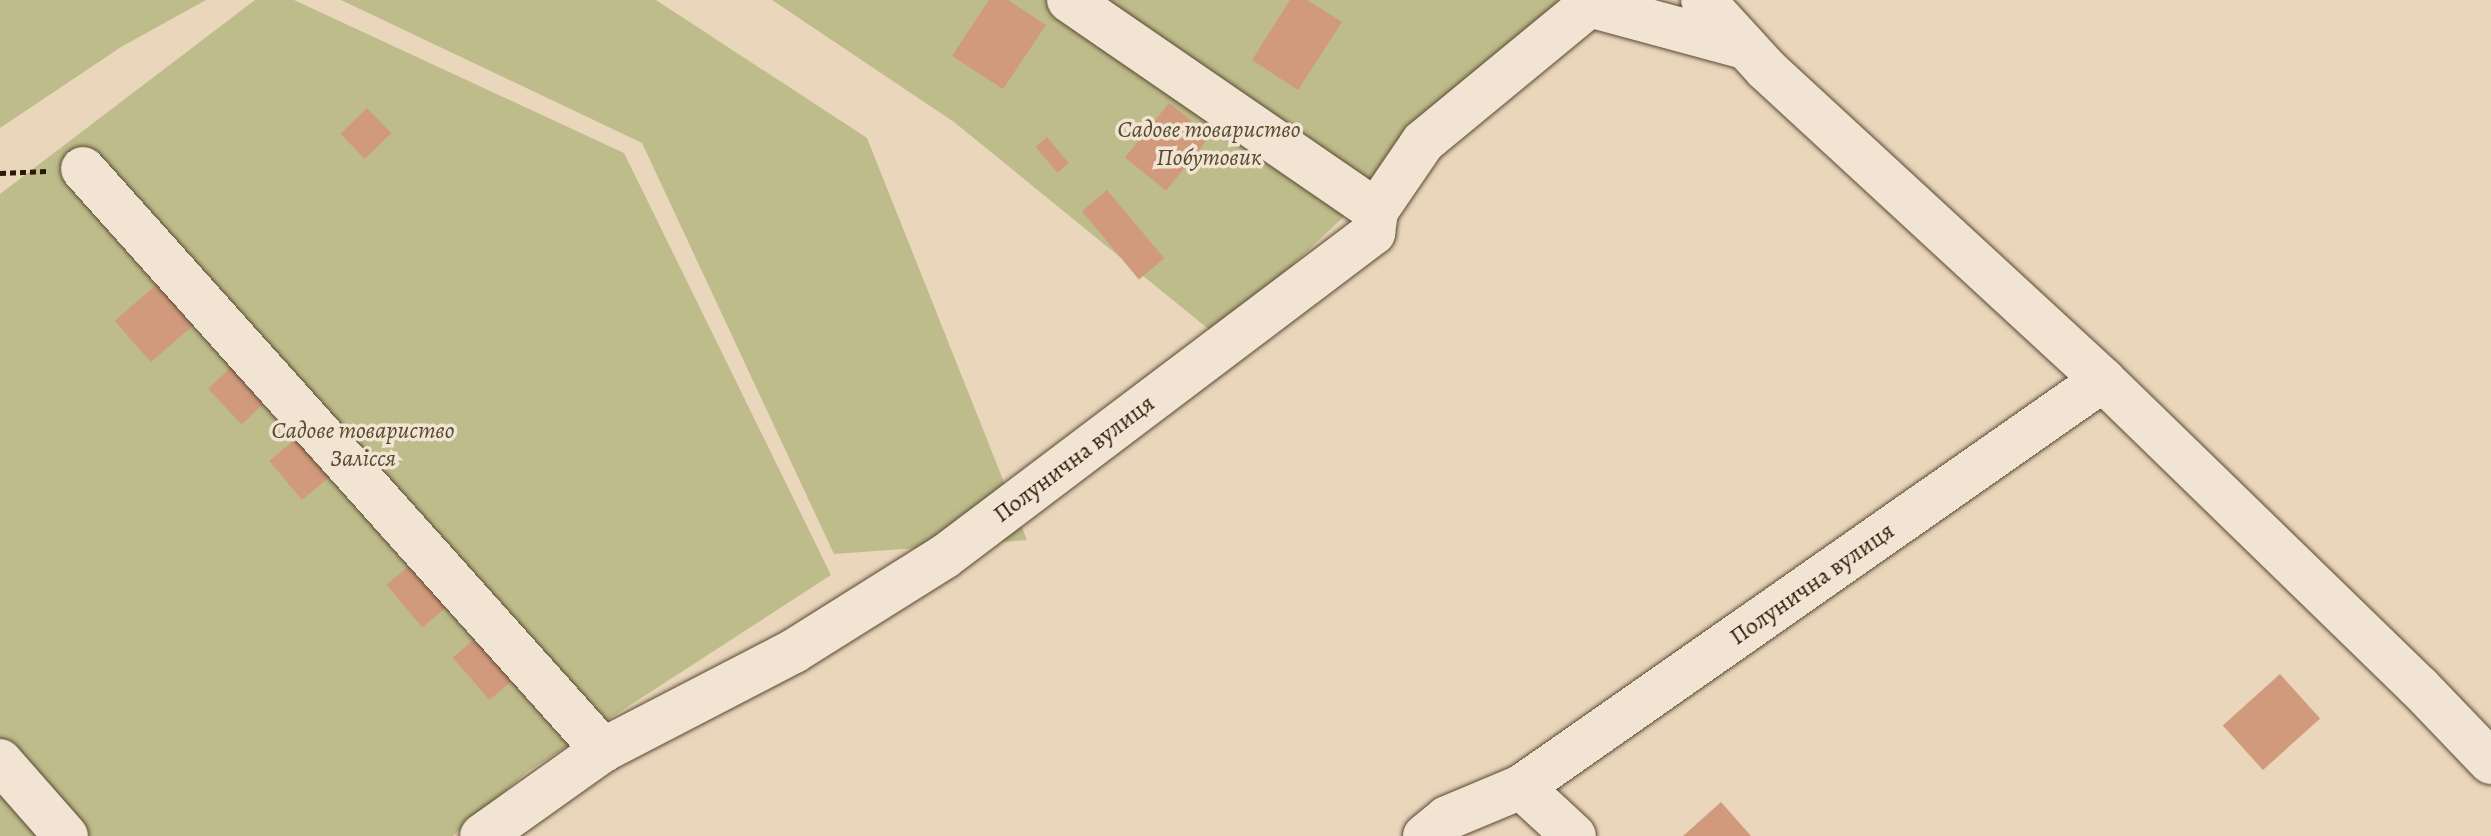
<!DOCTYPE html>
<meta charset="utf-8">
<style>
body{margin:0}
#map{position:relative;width:2491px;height:836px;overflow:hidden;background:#e9d6bb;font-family:Alegreya,serif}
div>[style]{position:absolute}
.green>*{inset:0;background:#bebc8b}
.building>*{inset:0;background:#d29a7d;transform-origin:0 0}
.path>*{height:5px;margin-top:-2.5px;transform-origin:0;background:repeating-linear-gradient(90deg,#2b1905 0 6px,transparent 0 10px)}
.roads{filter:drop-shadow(0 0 2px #5a4832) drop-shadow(0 0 2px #5a4832)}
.minor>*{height:44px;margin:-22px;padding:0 22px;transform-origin:22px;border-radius:22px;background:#f1e4d3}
span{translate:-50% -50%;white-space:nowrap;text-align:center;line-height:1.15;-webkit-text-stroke:7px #f1e4d3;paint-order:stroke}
.park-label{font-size:24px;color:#574a2d;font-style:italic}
.street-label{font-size:24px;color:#2b1905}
</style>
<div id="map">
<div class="green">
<i style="clip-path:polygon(0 0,206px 0,121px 47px,0 128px)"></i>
<i style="clip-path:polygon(255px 0,294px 0,624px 153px,831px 575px,527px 772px,453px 836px,0 836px,0 194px)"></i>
<i style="clip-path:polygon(341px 0,656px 0,867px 138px,1027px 540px,834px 554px,642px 143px)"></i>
<i style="clip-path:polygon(772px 0,1579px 0,1526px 45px,1217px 336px,954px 122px)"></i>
</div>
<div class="building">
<i style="clip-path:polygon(989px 0,1008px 0,1046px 25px,1003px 89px,952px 56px)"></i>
<i style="clip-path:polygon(1290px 0,1307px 0,1342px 22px,1298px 90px,1252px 60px)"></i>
<i style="left:1169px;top:103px;width:53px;height:70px;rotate:39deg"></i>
<i style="left:367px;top:108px;width:35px;height:37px;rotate:46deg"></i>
<i style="left:1047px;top:137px;width:34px;height:15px;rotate:50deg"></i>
<i style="left:1107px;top:190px;width:89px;height:33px;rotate:50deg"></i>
<i style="left:157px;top:284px;width:55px;height:56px;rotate:49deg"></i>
<i style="left:241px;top:358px;width:49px;height:45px;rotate:47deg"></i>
<i style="left:306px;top:430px;width:51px;height:48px;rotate:50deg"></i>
<i style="left:430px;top:548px;width:56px;height:57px;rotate:50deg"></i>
<i style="left:495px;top:621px;width:56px;height:56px;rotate:49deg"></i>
<i style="left:2280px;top:674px;width:60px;height:77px;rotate:48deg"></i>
<i style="clip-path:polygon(1721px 802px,1751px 836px,1683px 836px)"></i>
</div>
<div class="path">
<i style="left:0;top:173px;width:47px;rotate:-2.4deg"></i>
</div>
<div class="roads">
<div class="minor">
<i style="left:1069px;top:0;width:373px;rotate:34.5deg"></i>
<i style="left:1703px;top:0;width:93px;rotate:47.6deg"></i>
<i style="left:1766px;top:69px;width:459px;rotate:42.7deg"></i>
<i style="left:2103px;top:380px;width:441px;rotate:44.2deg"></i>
<i style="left:2419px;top:687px;width:104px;rotate:46.2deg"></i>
<i style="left:1589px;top:5px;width:162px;rotate:15.1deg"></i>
<i style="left:83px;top:169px;width:780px;rotate:48.17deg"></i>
<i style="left:0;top:761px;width:100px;rotate:48.7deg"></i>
<i style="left:1521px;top:787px;width:72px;rotate:42.8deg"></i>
<i style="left:482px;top:836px;width:148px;rotate:-35.4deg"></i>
<i style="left:603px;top:750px;width:215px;rotate:-27.4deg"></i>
<i style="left:794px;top:651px;width:177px;rotate:-32.1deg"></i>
<i style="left:944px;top:557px;width:538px;rotate:-37.06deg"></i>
<i style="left:1373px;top:233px;width:22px;rotate:-82deg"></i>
<i style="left:1376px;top:211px;width:83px;rotate:-55.7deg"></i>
<i style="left:1423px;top:142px;width:223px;rotate:-39.5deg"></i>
<i style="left:1425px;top:836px;width:28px;rotate:-39deg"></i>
<i style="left:1447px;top:818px;width:80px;rotate:-22.7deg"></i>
<i style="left:1521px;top:787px;width:710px;rotate:-34.97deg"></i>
</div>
</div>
<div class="park-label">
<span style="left:1209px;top:144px">Садове товариство<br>Побутовик</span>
<span style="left:363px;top:445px">Садове товариство<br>Залісся</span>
</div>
<div class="street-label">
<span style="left:1074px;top:459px;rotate:-37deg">Полунична вулиця</span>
<span style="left:1812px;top:584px;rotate:-35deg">Полунична вулиця</span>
</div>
</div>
